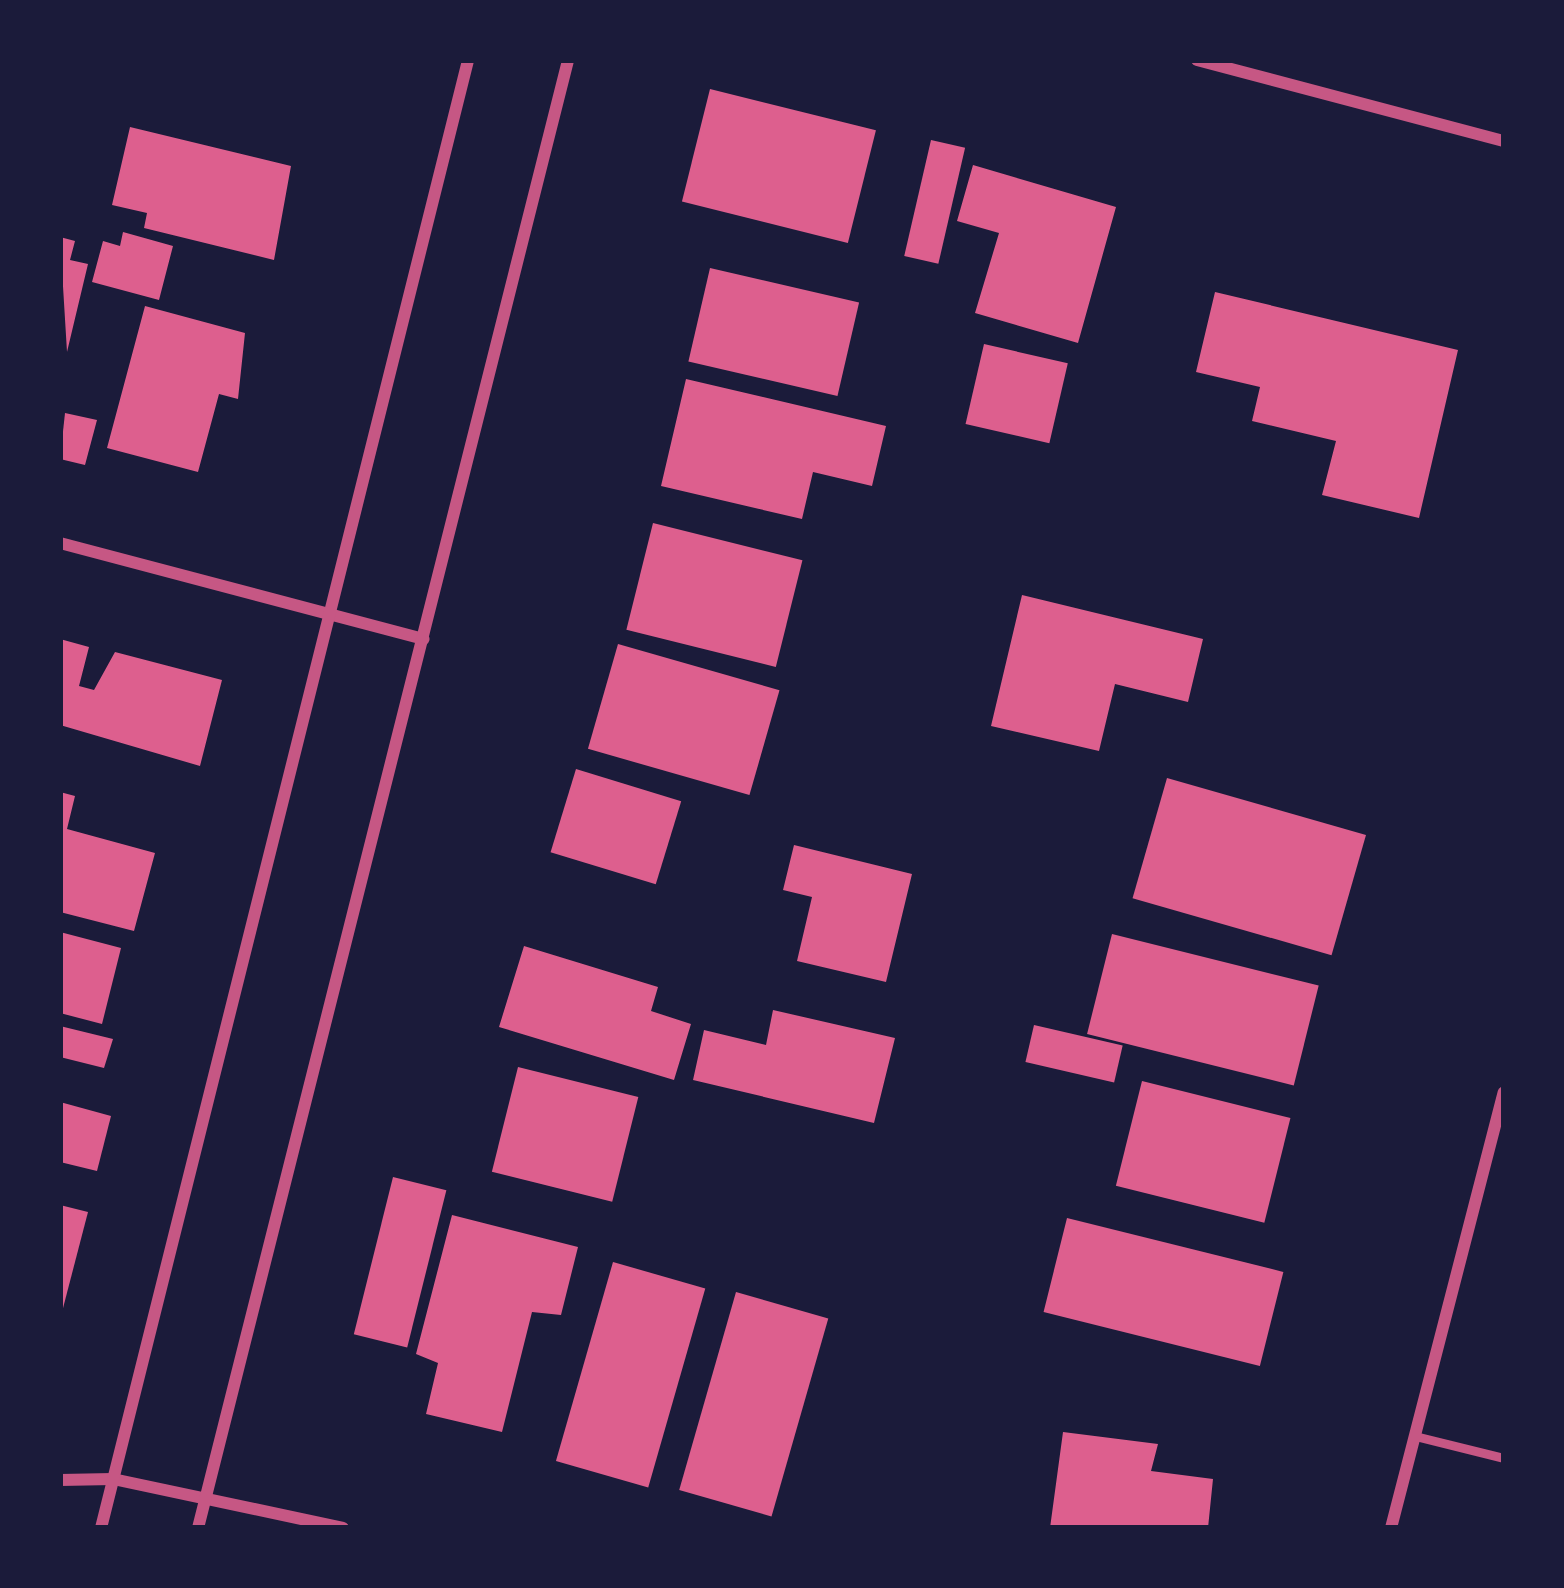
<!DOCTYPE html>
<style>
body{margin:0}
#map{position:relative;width:1564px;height:1588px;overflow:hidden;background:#1b1b3a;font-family:Inter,sans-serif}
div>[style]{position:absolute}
.building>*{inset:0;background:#dd5f8e;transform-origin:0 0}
.service>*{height:9px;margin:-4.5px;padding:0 4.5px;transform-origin:4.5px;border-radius:4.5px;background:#c65784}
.minor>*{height:12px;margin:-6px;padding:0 6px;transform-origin:6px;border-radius:6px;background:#c65784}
span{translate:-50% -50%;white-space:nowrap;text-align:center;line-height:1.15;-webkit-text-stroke:9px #1b1b3a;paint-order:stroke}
.frame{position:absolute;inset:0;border:63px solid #1b1b3a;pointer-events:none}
</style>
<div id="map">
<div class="building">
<i style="left:710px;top:89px;width:171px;height:116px;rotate:14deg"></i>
<i style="clip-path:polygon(130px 127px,291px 166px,274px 260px,144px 228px,147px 213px,112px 205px)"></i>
<i style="left:931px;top:140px;width:35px;height:119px;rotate:13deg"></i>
<i style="clip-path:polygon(973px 165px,1116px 207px,1078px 343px,975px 313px,999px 233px,957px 221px)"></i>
<i style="clip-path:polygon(123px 232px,173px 246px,159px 300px,92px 282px,103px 241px,120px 246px)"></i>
<i style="clip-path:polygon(60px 237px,75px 241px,70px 260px,88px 264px,67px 352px)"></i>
<i style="left:710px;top:268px;width:153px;height:96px;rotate:13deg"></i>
<i style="clip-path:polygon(1215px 292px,1458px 350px,1419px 518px,1322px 495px,1336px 441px,1252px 421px,1260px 387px,1196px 372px)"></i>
<i style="clip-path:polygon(145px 306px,245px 333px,238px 399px,219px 394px,198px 472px,107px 448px)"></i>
<i style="left:984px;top:344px;width:86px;height:82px;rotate:13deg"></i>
<i style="clip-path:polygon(686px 379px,886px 426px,872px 486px,813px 472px,802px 519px,661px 486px)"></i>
<i style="clip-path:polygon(65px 413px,97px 420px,85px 465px,60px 459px)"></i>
<i style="left:653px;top:523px;width:154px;height:110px;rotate:14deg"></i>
<i style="clip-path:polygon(1022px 595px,1203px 639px,1188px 702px,1115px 684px,1099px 751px,991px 726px)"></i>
<i style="clip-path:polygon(60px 639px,89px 647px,79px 686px,94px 690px,115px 652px,222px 680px,200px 766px,60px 725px)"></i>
<i style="left:618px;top:644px;width:168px;height:109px;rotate:16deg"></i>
<i style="left:576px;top:769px;width:110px;height:87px;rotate:17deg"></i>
<i style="left:1167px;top:778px;width:207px;height:125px;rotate:16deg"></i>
<i style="clip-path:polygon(60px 792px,75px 796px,67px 829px,155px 853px,134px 931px,60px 912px)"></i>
<i style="clip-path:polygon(794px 845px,912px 874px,886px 982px,797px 961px,812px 897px,783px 890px)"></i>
<i style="clip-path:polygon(60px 932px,121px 948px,102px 1024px,60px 1013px)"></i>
<i style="left:1112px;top:934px;width:213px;height:103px;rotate:14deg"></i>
<i style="clip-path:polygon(524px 946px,658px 987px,651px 1011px,691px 1024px,674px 1080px,499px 1027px)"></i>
<i style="clip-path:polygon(773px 1010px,895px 1038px,874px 1123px,693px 1080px,704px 1030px,766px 1045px)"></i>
<i style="left:1034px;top:1025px;width:91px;height:38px;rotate:13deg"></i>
<i style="clip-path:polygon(60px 1026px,113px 1039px,104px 1068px,60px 1057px)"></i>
<i style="left:518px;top:1067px;width:124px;height:108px;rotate:14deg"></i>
<i style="left:1142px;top:1081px;width:153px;height:108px;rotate:14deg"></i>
<i style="clip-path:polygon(60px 1102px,111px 1116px,97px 1171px,60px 1162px)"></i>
<i style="left:393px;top:1177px;width:55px;height:162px;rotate:14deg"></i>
<i style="clip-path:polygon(60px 1205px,88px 1212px,62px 1312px,60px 1312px)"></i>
<i style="clip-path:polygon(452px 1215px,578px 1247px,561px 1315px,532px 1312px,502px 1432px,426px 1414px,438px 1363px,416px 1354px)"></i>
<i style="left:1067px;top:1218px;width:223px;height:97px;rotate:14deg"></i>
<i style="left:613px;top:1262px;width:96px;height:207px;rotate:16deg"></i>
<i style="left:736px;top:1292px;width:96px;height:206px;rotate:16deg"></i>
<i style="clip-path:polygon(1063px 1432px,1158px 1444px,1151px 1471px,1213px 1479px,1208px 1528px,1050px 1528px)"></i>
</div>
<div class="service">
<i style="left:1415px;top:1436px;width:92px;rotate:13.9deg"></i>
</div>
<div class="minor">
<i style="left:1197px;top:60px;width:318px;rotate:14.8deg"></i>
<i style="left:60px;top:543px;width:376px;rotate:14.8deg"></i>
<i style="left:60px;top:1480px;width:53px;rotate:-1.1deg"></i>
<i style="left:113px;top:1479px;width:235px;rotate:12deg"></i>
<i style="left:101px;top:1528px;width:1513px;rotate:-75.96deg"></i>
<i style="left:198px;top:1528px;width:1514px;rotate:-75.85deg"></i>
<i style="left:1391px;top:1528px;width:450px;rotate:-75.5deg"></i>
</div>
<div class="frame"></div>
</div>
